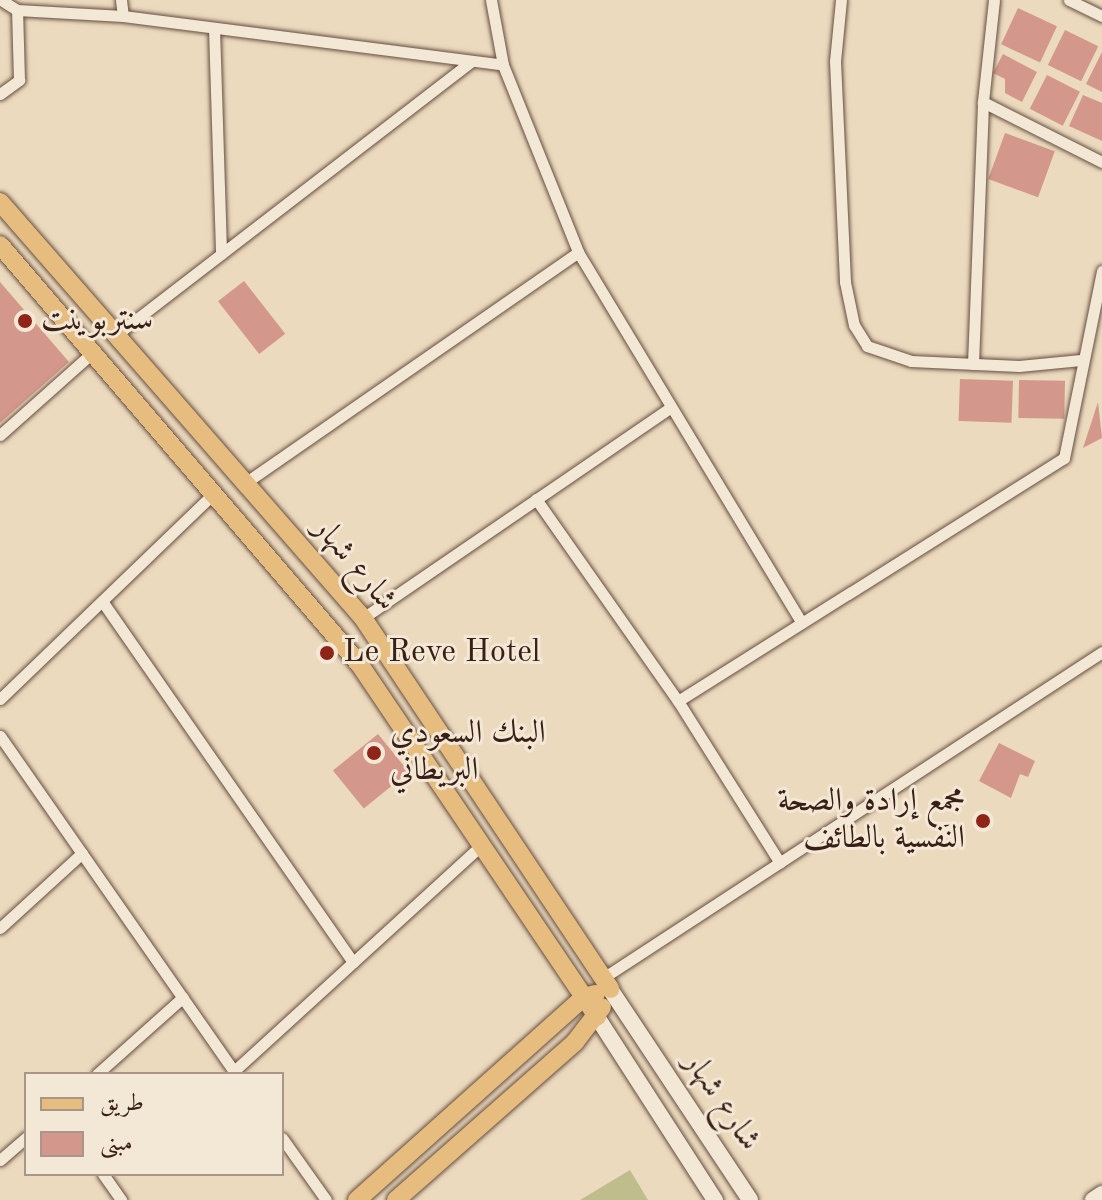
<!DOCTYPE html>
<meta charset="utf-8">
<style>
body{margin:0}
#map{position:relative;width:1102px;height:1200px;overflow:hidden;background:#ecdabe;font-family:"Old Standard TT",Amiri,serif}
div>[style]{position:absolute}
.green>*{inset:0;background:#c0bd8c}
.building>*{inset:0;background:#d3988b;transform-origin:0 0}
.roads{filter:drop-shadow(0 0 2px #654e40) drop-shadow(0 0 2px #654e40)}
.street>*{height:11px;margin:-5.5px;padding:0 5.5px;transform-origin:5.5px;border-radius:5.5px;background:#f3e7d5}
.secondary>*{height:16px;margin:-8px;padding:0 8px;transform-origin:8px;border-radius:8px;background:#f3e7d5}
.primary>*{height:18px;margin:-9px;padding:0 9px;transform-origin:9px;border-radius:9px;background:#e6bd7f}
.dots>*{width:22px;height:22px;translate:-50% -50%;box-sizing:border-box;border:4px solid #f3e7d5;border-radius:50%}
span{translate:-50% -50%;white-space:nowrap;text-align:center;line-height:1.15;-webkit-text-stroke:6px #f3e7d5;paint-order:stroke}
.poi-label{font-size:32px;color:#382016}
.left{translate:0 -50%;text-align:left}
.right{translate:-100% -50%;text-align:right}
.street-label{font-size:32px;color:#382016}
.legend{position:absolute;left:24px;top:1072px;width:260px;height:104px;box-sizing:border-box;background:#f3e7d5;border:2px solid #a89789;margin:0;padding:10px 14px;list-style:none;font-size:24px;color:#382016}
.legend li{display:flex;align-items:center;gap:16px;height:40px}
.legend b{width:40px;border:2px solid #a89789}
</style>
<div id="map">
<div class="green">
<i style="clip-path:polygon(630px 1170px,648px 1200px,580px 1200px)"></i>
</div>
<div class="building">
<i style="left:1018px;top:8px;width:43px;height:40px;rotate:25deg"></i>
<i style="left:1065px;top:30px;width:37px;height:39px;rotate:26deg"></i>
<i style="clip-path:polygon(1102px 52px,1102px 92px,1086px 84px)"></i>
<i style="clip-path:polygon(1003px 54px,1037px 72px,1022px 102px,1005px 93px,1005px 79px,993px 73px)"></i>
<i style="left:1047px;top:75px;width:37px;height:38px;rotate:27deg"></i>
<i style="clip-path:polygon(1083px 95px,1102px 103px,1102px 141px,1069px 126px)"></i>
<i style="left:1005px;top:133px;width:53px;height:49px;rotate:20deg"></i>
<i style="left:244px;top:281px;width:67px;height:33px;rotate:52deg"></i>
<i style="clip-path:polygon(0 282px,69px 362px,0 423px)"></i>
<i style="left:960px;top:379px;width:53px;height:42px;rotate:2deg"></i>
<i style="left:1019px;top:380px;width:46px;height:38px;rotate:1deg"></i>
<i style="clip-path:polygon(1098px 402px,1102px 438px,1083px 448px)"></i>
<i style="left:378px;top:734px;width:49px;height:58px;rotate:51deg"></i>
<i style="clip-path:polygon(999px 743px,1035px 761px,1028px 777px,1020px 774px,1011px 798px,979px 781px)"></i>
</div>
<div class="roads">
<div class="street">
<i style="left:121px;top:0;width:16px;rotate:83deg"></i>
<i style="left:491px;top:0;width:66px;rotate:79.5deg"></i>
<i style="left:841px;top:0;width:61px;rotate:95.6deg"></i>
<i style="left:835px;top:61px;width:221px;rotate:87.4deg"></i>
<i style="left:845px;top:282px;width:44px;rotate:78.2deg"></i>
<i style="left:854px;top:325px;width:25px;rotate:58deg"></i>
<i style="left:867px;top:346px;width:46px;rotate:18.8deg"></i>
<i style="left:911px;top:361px;width:108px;rotate:2.7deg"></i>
<i style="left:1019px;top:366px;width:62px;rotate:-5.5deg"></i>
<i style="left:994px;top:0;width:103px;rotate:96.2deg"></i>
<i style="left:983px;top:102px;width:133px;rotate:26.8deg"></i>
<i style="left:1069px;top:0;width:37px;rotate:26deg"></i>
<i style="left:17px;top:10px;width:106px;rotate:3.2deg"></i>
<i style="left:123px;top:16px;width:383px;rotate:7.3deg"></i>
<i style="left:503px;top:65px;width:201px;rotate:68.1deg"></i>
<i style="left:578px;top:252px;width:433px;rotate:58.9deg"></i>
<i style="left:214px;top:28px;width:226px;rotate:88.2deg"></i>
<i style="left:0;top:94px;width:24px;rotate:-36deg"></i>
<i style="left:19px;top:80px;width:70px;rotate:-91.6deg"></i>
<i style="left:17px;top:10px;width:19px;rotate:-148deg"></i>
<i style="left:116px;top:335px;width:448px;rotate:-37.6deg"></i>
<i style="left:973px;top:364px;width:262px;rotate:-87.8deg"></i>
<i style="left:0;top:435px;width:125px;rotate:-41.7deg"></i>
<i style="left:245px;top:483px;width:405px;rotate:-34.7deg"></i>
<i style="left:536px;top:499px;width:247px;rotate:54.9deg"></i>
<i style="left:678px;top:701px;width:191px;rotate:57.8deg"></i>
<i style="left:102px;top:601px;width:440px;rotate:55.2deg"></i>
<i style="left:363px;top:618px;width:372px;rotate:-34.4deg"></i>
<i style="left:0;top:699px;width:296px;rotate:-43.9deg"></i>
<i style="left:678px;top:701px;width:456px;rotate:-32.2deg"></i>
<i style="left:1064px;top:458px;width:191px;rotate:-78.5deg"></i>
<i style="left:0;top:736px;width:412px;rotate:55.1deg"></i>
<i style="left:0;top:928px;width:111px;rotate:-42.4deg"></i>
<i style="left:603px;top:978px;width:596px;rotate:-33.16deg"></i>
<i style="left:234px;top:1071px;width:332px;rotate:-42.4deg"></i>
<i style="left:97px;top:1074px;width:115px;rotate:-41.8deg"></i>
<i style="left:282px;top:1138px;width:76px;rotate:54.6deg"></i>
<i style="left:0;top:1160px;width:35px;rotate:-41deg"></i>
<i style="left:103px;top:1174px;width:32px;rotate:55deg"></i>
</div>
<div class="secondary">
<i style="left:610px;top:989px;width:253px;rotate:56.4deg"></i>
<i style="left:597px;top:1017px;width:218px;rotate:57.2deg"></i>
<i style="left:1093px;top:1200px;width:11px;rotate:-34deg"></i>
</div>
<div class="primary">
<i style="left:0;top:202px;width:552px;rotate:48.89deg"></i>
<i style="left:363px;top:618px;width:446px;rotate:56.3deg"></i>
<i style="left:0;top:245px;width:553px;rotate:49.4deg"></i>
<i style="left:360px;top:665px;width:424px;rotate:56deg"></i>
<i style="left:357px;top:1200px;width:305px;rotate:-41.8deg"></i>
<i style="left:584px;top:997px;width:12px;rotate:-14deg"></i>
<i style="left:396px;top:1200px;width:239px;rotate:-41.4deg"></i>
<i style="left:575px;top:1042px;width:44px;rotate:-52.4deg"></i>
</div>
</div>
<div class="dots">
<i style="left:25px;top:321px;background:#8f2418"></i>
<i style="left:327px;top:653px;background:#8f2418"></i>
<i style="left:374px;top:753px;background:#8f2418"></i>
<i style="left:983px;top:821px;background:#8f2418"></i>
</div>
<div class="poi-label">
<span class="left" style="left:41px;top:321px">سنتربوينت</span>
<span class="left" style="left:343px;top:653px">Le Reve Hotel</span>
<span class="left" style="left:390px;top:753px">البنك السعودي<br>البريطاني</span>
<span class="right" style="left:965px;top:821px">مجمع إرادة والصحة<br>النفسية بالطائف</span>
</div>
<div class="street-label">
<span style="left:354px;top:565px;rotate:50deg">شارع شهار</span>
<span style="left:721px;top:1102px;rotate:56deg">شارع شهار</span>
</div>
<ul class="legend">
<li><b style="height:10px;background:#e6bd7f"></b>طريق</li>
<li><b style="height:22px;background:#d3988b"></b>مبنى</li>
</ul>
</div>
